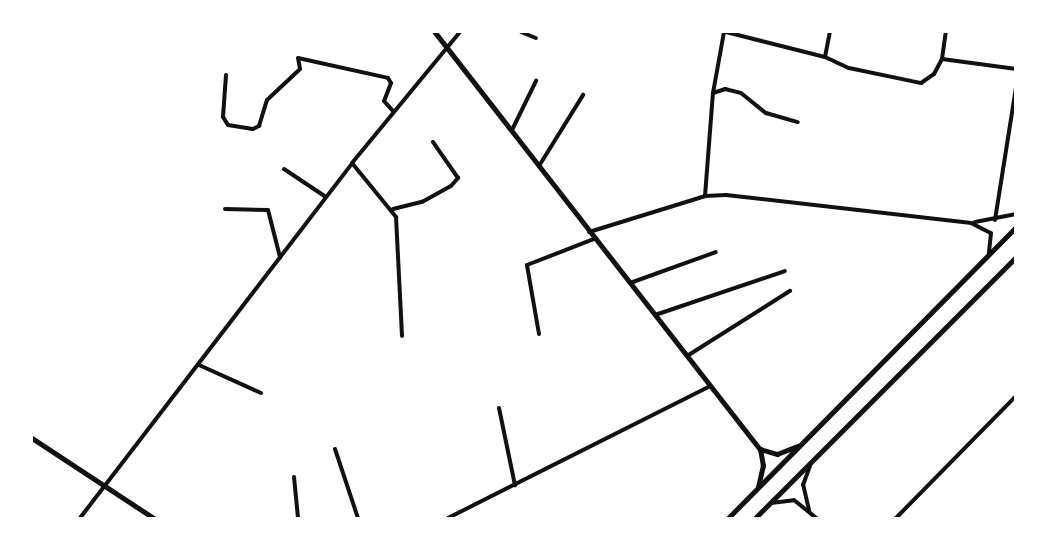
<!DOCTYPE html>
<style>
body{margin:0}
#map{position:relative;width:1047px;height:550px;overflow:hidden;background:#fff;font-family:"Space Grotesk",sans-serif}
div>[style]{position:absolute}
.minor>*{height:4px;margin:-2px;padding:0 2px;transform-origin:2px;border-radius:2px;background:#111}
.tertiary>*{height:4.5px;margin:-2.25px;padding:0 2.25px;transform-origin:2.25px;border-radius:2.25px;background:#111}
.secondary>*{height:5px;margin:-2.5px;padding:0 2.5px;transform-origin:2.5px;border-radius:2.5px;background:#111}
span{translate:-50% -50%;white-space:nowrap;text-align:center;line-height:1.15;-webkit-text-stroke:6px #fff;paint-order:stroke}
.frame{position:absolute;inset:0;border:33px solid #fff;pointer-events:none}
</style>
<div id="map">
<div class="minor">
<i style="left:521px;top:32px;width:16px;rotate:22deg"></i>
<i style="left:726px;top:32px;width:102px;rotate:14.2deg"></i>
<i style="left:825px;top:57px;width:26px;rotate:25deg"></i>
<i style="left:849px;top:68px;width:74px;rotate:11.8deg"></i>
<i style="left:921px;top:83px;width:16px;rotate:-35deg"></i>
<i style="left:934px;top:74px;width:17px;rotate:-62deg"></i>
<i style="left:942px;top:59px;width:27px;rotate:-82deg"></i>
<i style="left:825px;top:57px;width:25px;rotate:-79deg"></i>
<i style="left:942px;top:59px;width:75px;rotate:7.7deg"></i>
<i style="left:226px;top:75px;width:42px;rotate:94.1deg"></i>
<i style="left:223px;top:117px;width:9px;rotate:58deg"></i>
<i style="left:228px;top:125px;width:25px;rotate:9deg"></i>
<i style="left:253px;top:129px;width:7px;rotate:-27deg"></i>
<i style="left:259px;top:126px;width:27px;rotate:-73deg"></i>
<i style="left:267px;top:100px;width:45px;rotate:-43.2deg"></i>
<i style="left:300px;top:69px;width:11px;rotate:-100deg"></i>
<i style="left:298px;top:58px;width:92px;rotate:12.5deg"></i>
<i style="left:388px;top:78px;width:6px;rotate:59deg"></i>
<i style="left:391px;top:83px;width:19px;rotate:111deg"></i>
<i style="left:384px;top:101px;width:13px;rotate:48deg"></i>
<i style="left:713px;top:93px;width:13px;rotate:-18deg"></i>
<i style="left:725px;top:89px;width:16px;rotate:14deg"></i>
<i style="left:741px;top:93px;width:32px;rotate:39deg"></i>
<i style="left:766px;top:113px;width:33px;rotate:16deg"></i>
<i style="left:512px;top:130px;width:55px;rotate:-63.9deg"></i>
<i style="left:352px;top:163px;width:70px;rotate:50.8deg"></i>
<i style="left:396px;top:217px;width:119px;rotate:87.1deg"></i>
<i style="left:539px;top:166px;width:84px;rotate:-58.2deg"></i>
<i style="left:284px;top:169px;width:50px;rotate:33.7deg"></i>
<i style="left:705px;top:196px;width:103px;rotate:-85.6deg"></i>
<i style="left:713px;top:93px;width:62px;rotate:-79.8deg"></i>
<i style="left:225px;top:209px;width:43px;rotate:1.3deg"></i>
<i style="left:268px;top:210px;width:49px;rotate:75.7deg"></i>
<i style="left:393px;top:209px;width:30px;rotate:-14deg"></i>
<i style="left:422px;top:202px;width:33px;rotate:-29deg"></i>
<i style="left:451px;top:186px;width:11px;rotate:-49deg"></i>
<i style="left:458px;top:178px;width:44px;rotate:-124.8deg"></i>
<i style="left:995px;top:220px;width:134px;rotate:-81deg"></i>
<i style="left:975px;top:222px;width:42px;rotate:-11deg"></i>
<i style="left:589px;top:232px;width:121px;rotate:-17.2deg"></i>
<i style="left:705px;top:196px;width:21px;rotate:-3deg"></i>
<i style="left:726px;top:195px;width:247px;rotate:6.5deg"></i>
<i style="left:971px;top:223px;width:22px;rotate:27deg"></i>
<i style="left:991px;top:233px;width:20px;rotate:96deg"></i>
<i style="left:630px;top:283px;width:91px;rotate:-19.8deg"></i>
<i style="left:655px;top:315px;width:137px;rotate:-18.7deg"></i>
<i style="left:539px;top:334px;width:70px;rotate:-99.9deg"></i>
<i style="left:527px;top:265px;width:72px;rotate:-21.2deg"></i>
<i style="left:687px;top:356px;width:122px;rotate:-32.3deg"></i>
<i style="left:199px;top:365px;width:68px;rotate:24.3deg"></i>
<i style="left:499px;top:408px;width:79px;rotate:78.3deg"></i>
<i style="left:335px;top:449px;width:73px;rotate:71.6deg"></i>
<i style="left:294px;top:477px;width:41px;rotate:84.4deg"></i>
<i style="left:771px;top:503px;width:23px;rotate:-7deg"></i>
<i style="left:794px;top:500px;width:28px;rotate:39deg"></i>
<i style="left:809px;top:510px;width:26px;rotate:-103deg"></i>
<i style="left:803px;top:485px;width:20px;rotate:-70deg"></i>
<i style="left:80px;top:518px;width:447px;rotate:-52.5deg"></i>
<i style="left:352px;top:163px;width:170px;rotate:-50.5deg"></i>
<i style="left:448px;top:518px;width:292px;rotate:-26.7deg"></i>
<i style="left:896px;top:518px;width:171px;rotate:-45.5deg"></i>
</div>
<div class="tertiary">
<i style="left:435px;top:32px;width:529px;rotate:52.07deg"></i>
<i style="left:760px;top:449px;width:18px;rotate:16deg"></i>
<i style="left:777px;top:454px;width:22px;rotate:-21deg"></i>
<i style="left:32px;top:438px;width:146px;rotate:33.3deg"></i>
<i style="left:758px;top:487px;width:22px;rotate:-77deg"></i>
<i style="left:763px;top:466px;width:17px;rotate:-100deg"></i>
</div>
<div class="secondary">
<i style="left:728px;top:518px;width:409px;rotate:-45.3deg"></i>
<i style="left:755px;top:518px;width:369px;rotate:-45deg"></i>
</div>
<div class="frame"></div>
</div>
